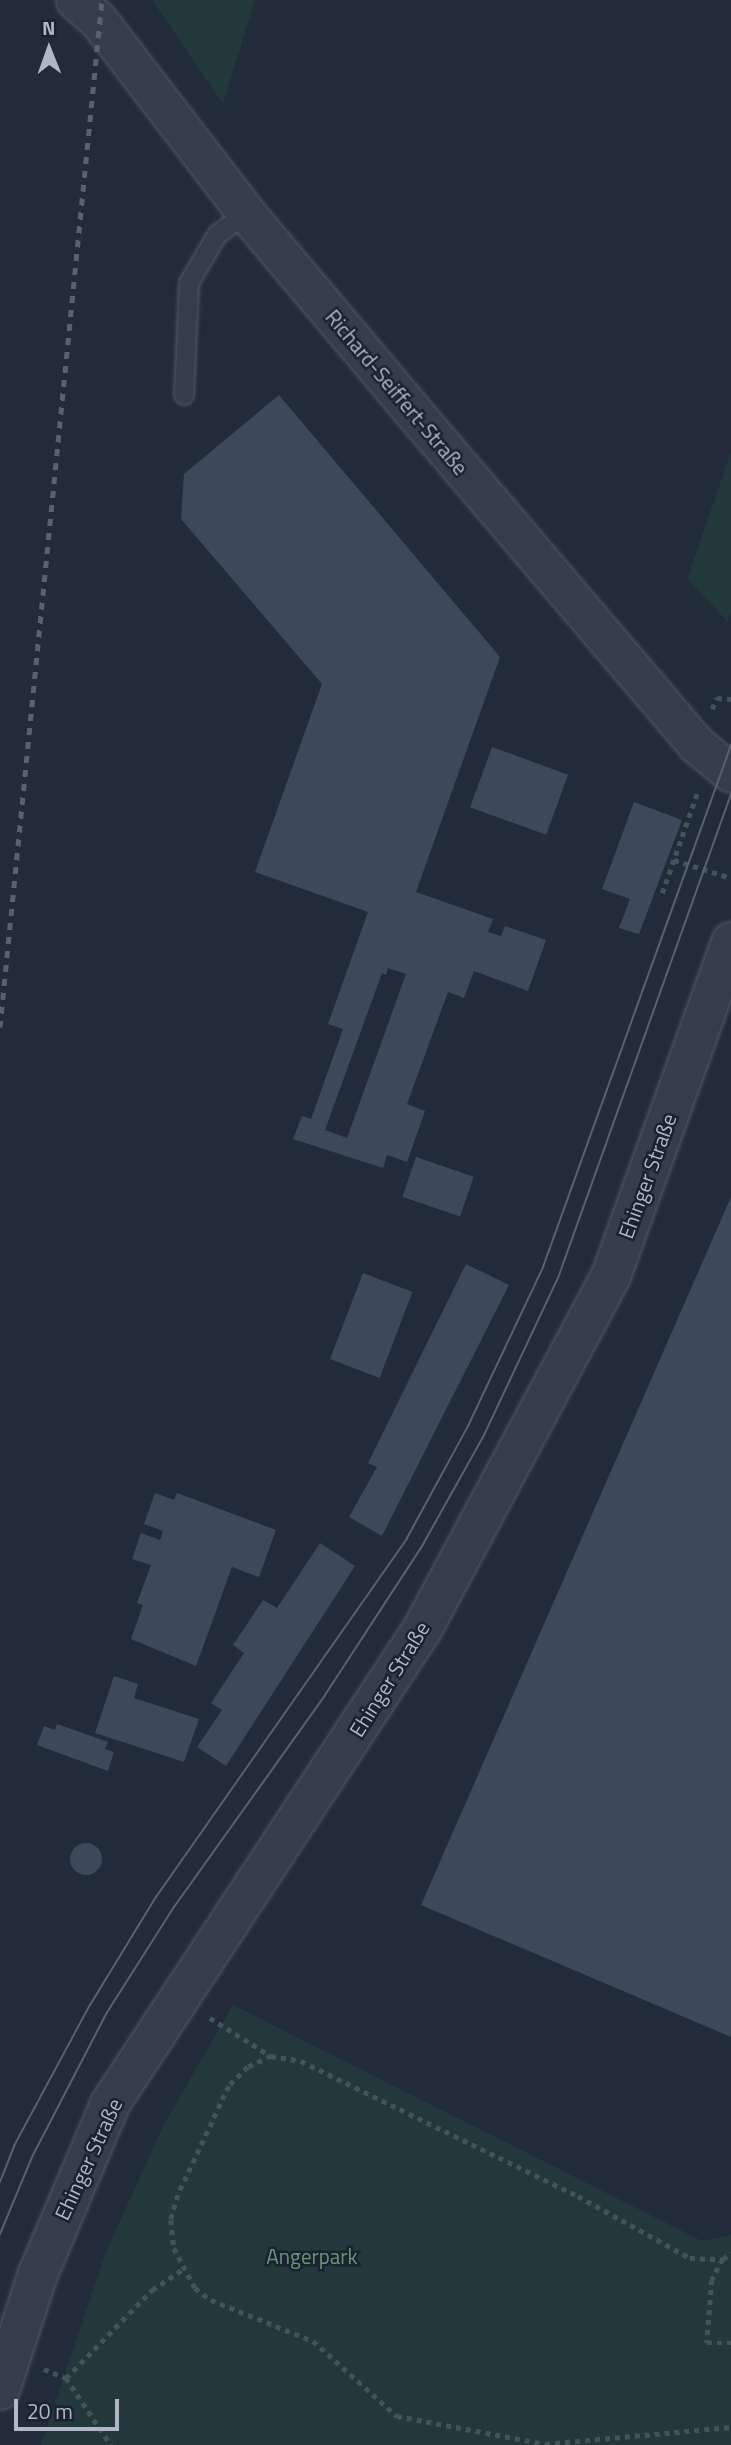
<!DOCTYPE html>
<meta charset="utf-8">
<style>
body{margin:0}
#map{position:relative;width:731px;height:2445px;overflow:hidden;background:#212b3a;font-family:"Titillium Web",sans-serif}
div>[style]{position:absolute}
.green>*{inset:0;background:#23383b}
.building>*{inset:0;background:#3d495b;transform-origin:0 0}
.round{border-radius:50%}
.path>*{height:4.5px;margin-top:-2.25px;transform-origin:0;background:repeating-linear-gradient(90deg,#415559 0 5px,transparent 0 10px)}
.roads{filter:drop-shadow(0 0 2px #505865) drop-shadow(0 0 2px #505865)}
.service>*{height:18px;margin:-9px;padding:0 9px;transform-origin:9px;border-radius:9px;background:#353d4b}
.minor>*{height:37px;margin:-18.5px;padding:0 18.5px;transform-origin:18.5px;border-radius:18.5px;background:#353d4b}
.tertiary>*{height:38px;margin:-19px;padding:0 19px;transform-origin:19px;border-radius:19px;background:#353d4b}
.tram>*{height:2px;margin:-1px;padding:0 1px;transform-origin:1px;border-radius:1px;background:#576172}
.rail>*{height:5px;margin-top:-2.5px;transform-origin:0;background:repeating-linear-gradient(90deg,#576172 0 7px,transparent 0 14px)}
span{translate:-50% -50%;white-space:nowrap;text-align:center;line-height:1.15;-webkit-text-stroke:5px #1a222f;paint-order:stroke}
.street-label{font-size:21px;color:#b0b8c7}
.park-label{font-size:21px;color:#669874}
.north{position:absolute;left:14px;top:14px;width:70px;height:70px;-webkit-text-stroke:5px #1a222f;paint-order:stroke;rotate:359deg;font-size:19px;font-weight:700;line-height:28px;text-align:center;color:#b0b8c7}
.north::after{content:'';display:block;margin:auto;width:24px;height:32px;background:#b0b8c7;clip-path:polygon(50% 0,100% 100%,50% 72%,0 100%)}
.scale{position:absolute;left:14px;top:2399px;width:105px;height:32px;box-sizing:border-box;border:4px solid #b0b8c7;border-top:0;padding-left:9px;font-size:21px;line-height:24px;white-space:nowrap;color:#b0b8c7;-webkit-text-stroke:5px #1a222f;paint-order:stroke}
</style>
<div id="map">
<div class="green">
<i style="clip-path:polygon(152px 0,255px 0,223px 104px)"></i>
<i style="clip-path:polygon(731px 452px,731px 612px,728px 622px,687px 579px)"></i>
<i style="clip-path:polygon(233px 2005px,702px 2241px,731px 2235px,731px 2445px,41px 2445px,105px 2254px,164px 2124px)"></i>
</div>
<div class="building">
<i style="clip-path:polygon(evenodd,279px 395px,500px 657px,416px 892px,493px 919px,488px 932px,501px 936px,505px 926px,546px 940px,528px 991px,474px 971px,464px 998px,448px 992px,407px 1104px,425px 1111px,407px 1162px,387px 1155px,383px 1168px,293px 1139px,302px 1116px,311px 1119px,343px 1029px,328px 1024px,368px 912px,255px 872px,322px 684px,181px 519px,184px 474px,279px 395px,388px 968px,406px 974px,347px 1138px,325px 1130px,382px 973px,386px 975px,388px 968px)"></i>
<i style="left:492px;top:747px;width:81px;height:64px;rotate:20deg"></i>
<i style="clip-path:polygon(634px 802px,682px 820px,639px 934px,619px 928px,630px 899px,602px 889px)"></i>
<i style="left:416px;top:1157px;width:61px;height:42px;rotate:19deg"></i>
<i style="clip-path:polygon(731px 1197px,731px 2037px,421px 1905px)"></i>
<i style="clip-path:polygon(466px 1264px,509px 1285px,382px 1536px,349px 1517px,377px 1467px,368px 1463px)"></i>
<i style="left:363px;top:1273px;width:53px;height:92px;rotate:21deg"></i>
<i style="clip-path:polygon(155px 1493px,174px 1500px,177px 1493px,276px 1530px,259px 1577px,232px 1567px,196px 1666px,131px 1639px,143px 1605px,137px 1603px,151px 1565px,132px 1559px,141px 1533px,160px 1540px,163px 1531px,144px 1524px)"></i>
<i style="clip-path:polygon(320px 1543px,355px 1566px,226px 1766px,197px 1747px,222px 1710px,211px 1703px,244px 1653px,233px 1645px,263px 1600px,277px 1608px)"></i>
<i style="clip-path:polygon(114px 1676px,138px 1684px,134px 1698px,199px 1719px,184px 1762px,95px 1733px)"></i>
<i style="clip-path:polygon(57px 1724px,108px 1742px,105px 1749px,114px 1752px,108px 1771px,37px 1745px,44px 1726px,55px 1730px)"></i>
<i class="round" style="left:70px;top:1843px;width:32px;height:32px"></i>
</div>
<div class="path">
<i style="left:712px;top:709px;width:12px;rotate:-66deg"></i>
<i style="left:717px;top:698px;width:14px;rotate:4deg"></i>
<i style="left:674px;top:860px;width:60px;rotate:17.5deg"></i>
<i style="left:662px;top:893px;width:108px;rotate:-70.6deg"></i>
<i style="left:210px;top:2018px;width:72px;rotate:31.9deg"></i>
<i style="left:271px;top:2056px;width:30px;rotate:9deg"></i>
<i style="left:301px;top:2061px;width:308px;rotate:26deg"></i>
<i style="left:578px;top:2196px;width:128px;rotate:29deg"></i>
<i style="left:690px;top:2258px;width:33px;rotate:2deg"></i>
<i style="left:723px;top:2259px;width:10px;rotate:-37deg"></i>
<i style="left:271px;top:2056px;width:25px;rotate:154deg"></i>
<i style="left:248px;top:2067px;width:27px;rotate:135deg"></i>
<i style="left:229px;top:2086px;width:120px;rotate:115.1deg"></i>
<i style="left:178px;top:2195px;width:26px;rotate:106deg"></i>
<i style="left:171px;top:2220px;width:28px;rotate:84deg"></i>
<i style="left:174px;top:2248px;width:45px;rotate:62.3deg"></i>
<i style="left:195px;top:2288px;width:20px;rotate:37deg"></i>
<i style="left:211px;top:2300px;width:110px;rotate:21.9deg"></i>
<i style="left:313px;top:2341px;width:113px;rotate:41.8deg"></i>
<i style="left:397px;top:2416px;width:151px;rotate:10.7deg"></i>
<i style="left:545px;top:2444px;width:187px;rotate:-5.2deg"></i>
<i style="left:723px;top:2259px;width:24px;rotate:118deg"></i>
<i style="left:712px;top:2280px;width:63px;rotate:94.5deg"></i>
<i style="left:707px;top:2343px;width:24px"></i>
<i style="left:44px;top:2369px;width:24px;rotate:22deg"></i>
<i style="left:66px;top:2378px;width:81px;rotate:56.1deg"></i>
<i style="left:66px;top:2378px;width:123px;rotate:-45.7deg"></i>
<i style="left:152px;top:2290px;width:36px;rotate:-34deg"></i>
</div>
<div class="roads">
<div class="service">
<i style="left:184px;top:395px;width:112px;rotate:-87.4deg"></i>
<i style="left:189px;top:283px;width:56px;rotate:-59.7deg"></i>
<i style="left:217px;top:235px;width:36px;rotate:-37deg"></i>
</div>
<div class="minor">
<i style="left:75px;top:0;width:30px;rotate:41deg"></i>
<i style="left:98px;top:20px;width:243px;rotate:52.5deg"></i>
<i style="left:246px;top:213px;width:256px;rotate:49.9deg"></i>
<i style="left:411px;top:409px;width:440px;rotate:49.6deg"></i>
<i style="left:696px;top:744px;width:45px;rotate:39.6deg"></i>
</div>
<div class="tertiary">
<i style="left:0;top:2390px;width:122px;rotate:-71.9deg"></i>
<i style="left:38px;top:2274px;width:185px;rotate:-67deg"></i>
<i style="left:110px;top:2104px;width:570px;rotate:-56.67deg"></i>
<i style="left:423px;top:1628px;width:399px;rotate:-61.9deg"></i>
<i style="left:611px;top:1276px;width:355px;rotate:-70.2deg"></i>
</div>
</div>
<div class="tram">
<i style="left:0;top:2182px;width:41px;rotate:-68.5deg"></i>
<i style="left:15px;top:2144px;width:158px;rotate:-61.7deg"></i>
<i style="left:90px;top:2005px;width:127px;rotate:-58.6deg"></i>
<i style="left:156px;top:1897px;width:438px;rotate:-55deg"></i>
<i style="left:407px;top:1538px;width:128px;rotate:-61.4deg"></i>
<i style="left:468px;top:1426px;width:176px;rotate:-64.7deg"></i>
<i style="left:543px;top:1267px;width:555px;rotate:-70.19deg"></i>
<i style="left:0;top:2234px;width:83px;rotate:-67.4deg"></i>
<i style="left:32px;top:2157px;width:161px;rotate:-62.6deg"></i>
<i style="left:106px;top:2014px;width:127px;rotate:-57.6deg"></i>
<i style="left:174px;top:1907px;width:260px;rotate:-54.5deg"></i>
<i style="left:325px;top:1695px;width:178px;rotate:-56.9deg"></i>
<i style="left:422px;top:1546px;width:127px;rotate:-60.8deg"></i>
<i style="left:484px;top:1435px;width:174px;rotate:-64.8deg"></i>
<i style="left:558px;top:1278px;width:514px;rotate:-70.33deg"></i>
</div>
<div class="rail">
<i style="left:0;top:1027px;width:1032px;rotate:-84.33deg"></i>
</div>
<div class="street-label">
<span style="left:397px;top:392px;rotate:50deg">Richard-Seiffert-Straße</span>
<span style="left:647px;top:1176px;rotate:-70deg">Ehinger Straße</span>
<span style="left:389px;top:1679px;rotate:-58deg">Ehinger Straße</span>
<span style="left:88px;top:2159px;rotate:-65deg">Ehinger Straße</span>
</div>
<div class="park-label">
<span style="left:312px;top:2256px">Angerpark</span>
</div>
<div class="north">N</div>
<div class="scale">20 m</div>
</div>
